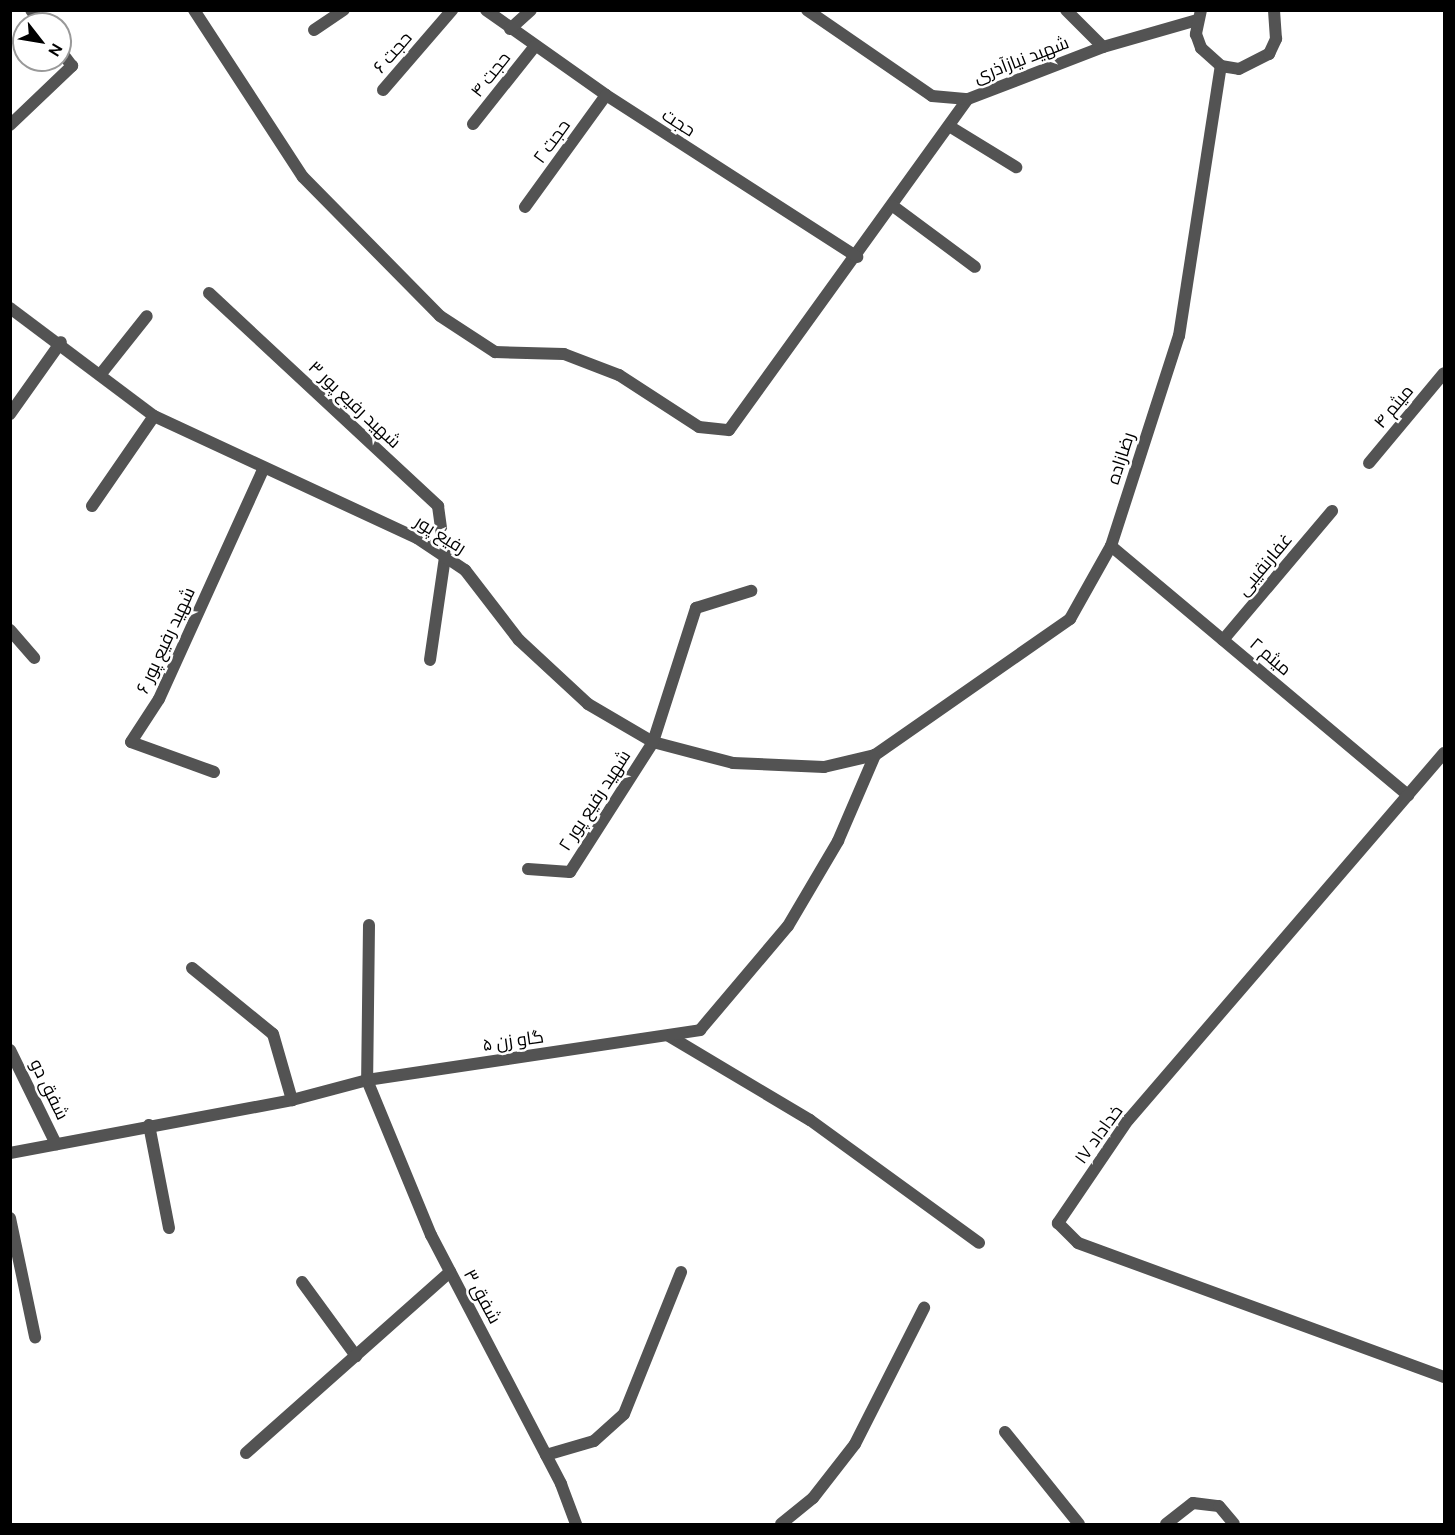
<!DOCTYPE html>
<meta charset="utf-8">
<style>
body{margin:0}
#map{position:relative;width:1455px;height:1535px;overflow:hidden;background:#fff;font-family:Ubuntu,Cairo,sans-serif}
div>[style]{position:absolute}
.minor>*{height:12px;margin:-6px;padding:0 6px;transform-origin:6px;border-radius:6px;background:#535353}
.tertiary>*{height:12px;margin:-6px;padding:0 6px;transform-origin:6px;border-radius:6px;background:#535353}
span{translate:-50% -50%;white-space:nowrap;text-align:center;line-height:1.15;-webkit-text-stroke:5px #fff;paint-order:stroke}
.street-label{font-size:18px;color:#000}
.frame{position:absolute;inset:0;border:12px solid #000;pointer-events:none}
.north{position:absolute;left:12px;top:12px;width:60px;height:60px;box-sizing:border-box;background:#fff;border:2px solid #999;border-radius:50%;rotate:121deg;font-size:16px;font-weight:700;line-height:24px;text-align:center;color:#000}
.north::after{content:'';display:block;margin:auto;width:21px;height:27px;background:#000;clip-path:polygon(50% 0,100% 100%,50% 72%,0 100%)}
</style>
<div id="map">
<div class="minor">
<i style="left:31px;top:10px;width:17px;rotate:54deg"></i>
<i style="left:194px;top:10px;width:199px;rotate:56.9deg"></i>
<i style="left:303px;top:177px;width:195px;rotate:45.4deg"></i>
<i style="left:440px;top:316px;width:66px;rotate:33.2deg"></i>
<i style="left:495px;top:352px;width:69px;rotate:1.7deg"></i>
<i style="left:564px;top:354px;width:59px;rotate:20.9deg"></i>
<i style="left:619px;top:375px;width:95px;rotate:33deg"></i>
<i style="left:699px;top:427px;width:30px;rotate:6deg"></i>
<i style="left:729px;top:430px;width:408px;rotate:-54.2deg"></i>
<i style="left:486px;top:10px;width:147px;rotate:35.3deg"></i>
<i style="left:606px;top:95px;width:299px;rotate:32.8deg"></i>
<i style="left:807px;top:10px;width:152px;rotate:34.5deg"></i>
<i style="left:932px;top:96px;width:36px;rotate:5deg"></i>
<i style="left:968px;top:99px;width:145px;rotate:-21.1deg"></i>
<i style="left:1103px;top:47px;width:98px;rotate:-16deg"></i>
<i style="left:1066px;top:10px;width:52px;rotate:45deg"></i>
<i style="left:510px;top:29px;width:28px;rotate:-42deg"></i>
<i style="left:314px;top:30px;width:36px;rotate:-34deg"></i>
<i style="left:383px;top:90px;width:106px;rotate:-49.2deg"></i>
<i style="left:473px;top:124px;width:100px;rotate:-51.5deg"></i>
<i style="left:10px;top:125px;width:86px;rotate:-43.6deg"></i>
<i style="left:72px;top:66px;width:20px;rotate:-127deg"></i>
<i style="left:949px;top:126px;width:79px;rotate:31.5deg"></i>
<i style="left:893px;top:206px;width:102px;rotate:36.6deg"></i>
<i style="left:525px;top:207px;width:138px;rotate:-54.1deg"></i>
<i style="left:209px;top:293px;width:313px;rotate:42.9deg"></i>
<i style="left:438px;top:506px;width:51px;rotate:82.2deg"></i>
<i style="left:445px;top:557px;width:104px;rotate:98.3deg"></i>
<i style="left:10px;top:308px;width:180px;rotate:36.9deg"></i>
<i style="left:154px;top:416px;width:290px;rotate:24.9deg"></i>
<i style="left:417px;top:538px;width:58px;rotate:33.7deg"></i>
<i style="left:465px;top:570px;width:88px;rotate:52.4deg"></i>
<i style="left:519px;top:640px;width:94px;rotate:42.8deg"></i>
<i style="left:588px;top:704px;width:75px;rotate:30.3deg"></i>
<i style="left:653px;top:742px;width:83px;rotate:14.7deg"></i>
<i style="left:733px;top:763px;width:91px;rotate:2.5deg"></i>
<i style="left:824px;top:767px;width:52px;rotate:-13.2deg"></i>
<i style="left:100px;top:375px;width:75px;rotate:-51.5deg"></i>
<i style="left:10px;top:414px;width:88px;rotate:-54.7deg"></i>
<i style="left:1369px;top:463px;width:117px;rotate:-50.2deg"></i>
<i style="left:92px;top:506px;width:109px;rotate:-55.4deg"></i>
<i style="left:1111px;top:546px;width:388px;rotate:40deg"></i>
<i style="left:10px;top:630px;width:37px;rotate:49deg"></i>
<i style="left:1223px;top:640px;width:169px;rotate:-49.8deg"></i>
<i style="left:1444px;top:753px;width:484px;rotate:130.7deg"></i>
<i style="left:1128px;top:1120px;width:125px;rotate:124.2deg"></i>
<i style="left:1058px;top:1223px;width:28px;rotate:45deg"></i>
<i style="left:1078px;top:1243px;width:390px;rotate:20.1deg"></i>
<i style="left:214px;top:772px;width:88px;rotate:-160.1deg"></i>
<i style="left:131px;top:742px;width:51px;rotate:-56.9deg"></i>
<i style="left:159px;top:699px;width:252px;rotate:-65.6deg"></i>
<i style="left:528px;top:869px;width:42px;rotate:4.1deg"></i>
<i style="left:570px;top:872px;width:154px;rotate:-57.4deg"></i>
<i style="left:653px;top:742px;width:141px;rotate:-72.2deg"></i>
<i style="left:696px;top:608px;width:58px;rotate:-17.2deg"></i>
<i style="left:369px;top:925px;width:155px;rotate:90.7deg"></i>
<i style="left:367px;top:1080px;width:168px;rotate:67.6deg"></i>
<i style="left:431px;top:1235px;width:281px;rotate:62.4deg"></i>
<i style="left:561px;top:1484px;width:43px;rotate:69.4deg"></i>
<i style="left:192px;top:968px;width:104px;rotate:39.2deg"></i>
<i style="left:273px;top:1034px;width:69px;rotate:73.9deg"></i>
<i style="left:669px;top:1036px;width:164px;rotate:30.8deg"></i>
<i style="left:810px;top:1120px;width:209px;rotate:36deg"></i>
<i style="left:10px;top:1050px;width:105px;rotate:63.9deg"></i>
<i style="left:149px;top:1125px;width:105px;rotate:79deg"></i>
<i style="left:10px;top:1218px;width:122px;rotate:78.1deg"></i>
<i style="left:302px;top:1282px;width:92px;rotate:53.9deg"></i>
<i style="left:1005px;top:1432px;width:118px;rotate:51.2deg"></i>
<i style="left:246px;top:1453px;width:273px;rotate:-41.6deg"></i>
<i style="left:546px;top:1455px;width:50px;rotate:-16.3deg"></i>
<i style="left:594px;top:1441px;width:40px;rotate:-42deg"></i>
<i style="left:624px;top:1414px;width:153px;rotate:-68.1deg"></i>
<i style="left:781px;top:1524px;width:41px;rotate:-39.1deg"></i>
<i style="left:813px;top:1498px;width:68px;rotate:-52.1deg"></i>
<i style="left:855px;top:1444px;width:153px;rotate:-63.1deg"></i>
<i style="left:1166px;top:1524px;width:34px;rotate:-38deg"></i>
<i style="left:1193px;top:1503px;width:26px;rotate:7deg"></i>
<i style="left:1219px;top:1506px;width:23px;rotate:50deg"></i>
</div>
<div class="tertiary">
<i style="left:1201px;top:10px;width:25px;rotate:102deg"></i>
<i style="left:1196px;top:34px;width:15px;rotate:70deg"></i>
<i style="left:1201px;top:48px;width:27px;rotate:42deg"></i>
<i style="left:1221px;top:66px;width:18px;rotate:9deg"></i>
<i style="left:1239px;top:69px;width:34px;rotate:-27deg"></i>
<i style="left:1269px;top:54px;width:17px;rotate:-65deg"></i>
<i style="left:1276px;top:39px;width:29px;rotate:-94deg"></i>
<i style="left:10px;top:1153px;width:287px;rotate:-10.6deg"></i>
<i style="left:292px;top:1100px;width:78px;rotate:-14.9deg"></i>
<i style="left:367px;top:1080px;width:337px;rotate:-8.5deg"></i>
<i style="left:700px;top:1030px;width:136px;rotate:-49.8deg"></i>
<i style="left:788px;top:926px;width:99px;rotate:-59.5deg"></i>
<i style="left:838px;top:841px;width:94px;rotate:-66.7deg"></i>
<i style="left:875px;top:755px;width:238px;rotate:-34.9deg"></i>
<i style="left:1070px;top:619px;width:84px;rotate:-60.7deg"></i>
<i style="left:1111px;top:546px;width:221px;rotate:-72.1deg"></i>
<i style="left:1179px;top:336px;width:273px;rotate:-81.2deg"></i>
</div>
<div class="street-label">
<span style="left:392px;top:52px;rotate:-49deg">حجت ۶</span>
<span style="left:1021px;top:59px;rotate:-21deg">شهید نیازآذری</span>
<span style="left:490px;top:74px;rotate:-52deg">حجت ۴</span>
<span style="left:679px;top:122px;rotate:33deg">حجت</span>
<span style="left:551px;top:141px;rotate:-54deg">حجت ۲</span>
<span style="left:355px;top:404px;rotate:43deg">شهید رفیع پور ۳</span>
<span style="left:1393px;top:406px;rotate:-50deg">میثم ۴</span>
<span style="left:1120px;top:458px;rotate:-72deg">رضازاده</span>
<span style="left:441px;top:534px;rotate:32deg">رفیع پور</span>
<span style="left:1264px;top:564px;rotate:-50deg">غفارنقیبی</span>
<span style="left:165px;top:640px;rotate:-65deg">شهید رفیع پور ۶</span>
<span style="left:1271px;top:656px;rotate:40deg">میثم ۲</span>
<span style="left:594px;top:800px;rotate:-57deg">شهید رفیع پور ۲</span>
<span style="left:513px;top:1040px;rotate:-8deg">گاو زن ۵</span>
<span style="left:50px;top:1089px;rotate:64deg">شفق دو</span>
<span style="left:1098px;top:1134px;rotate:-54deg">خداداد ۱۷</span>
<span style="left:483px;top:1296px;rotate:62deg">شفق ۳</span>
</div>
<div class="frame"></div>
<div class="north">N</div>
</div>
